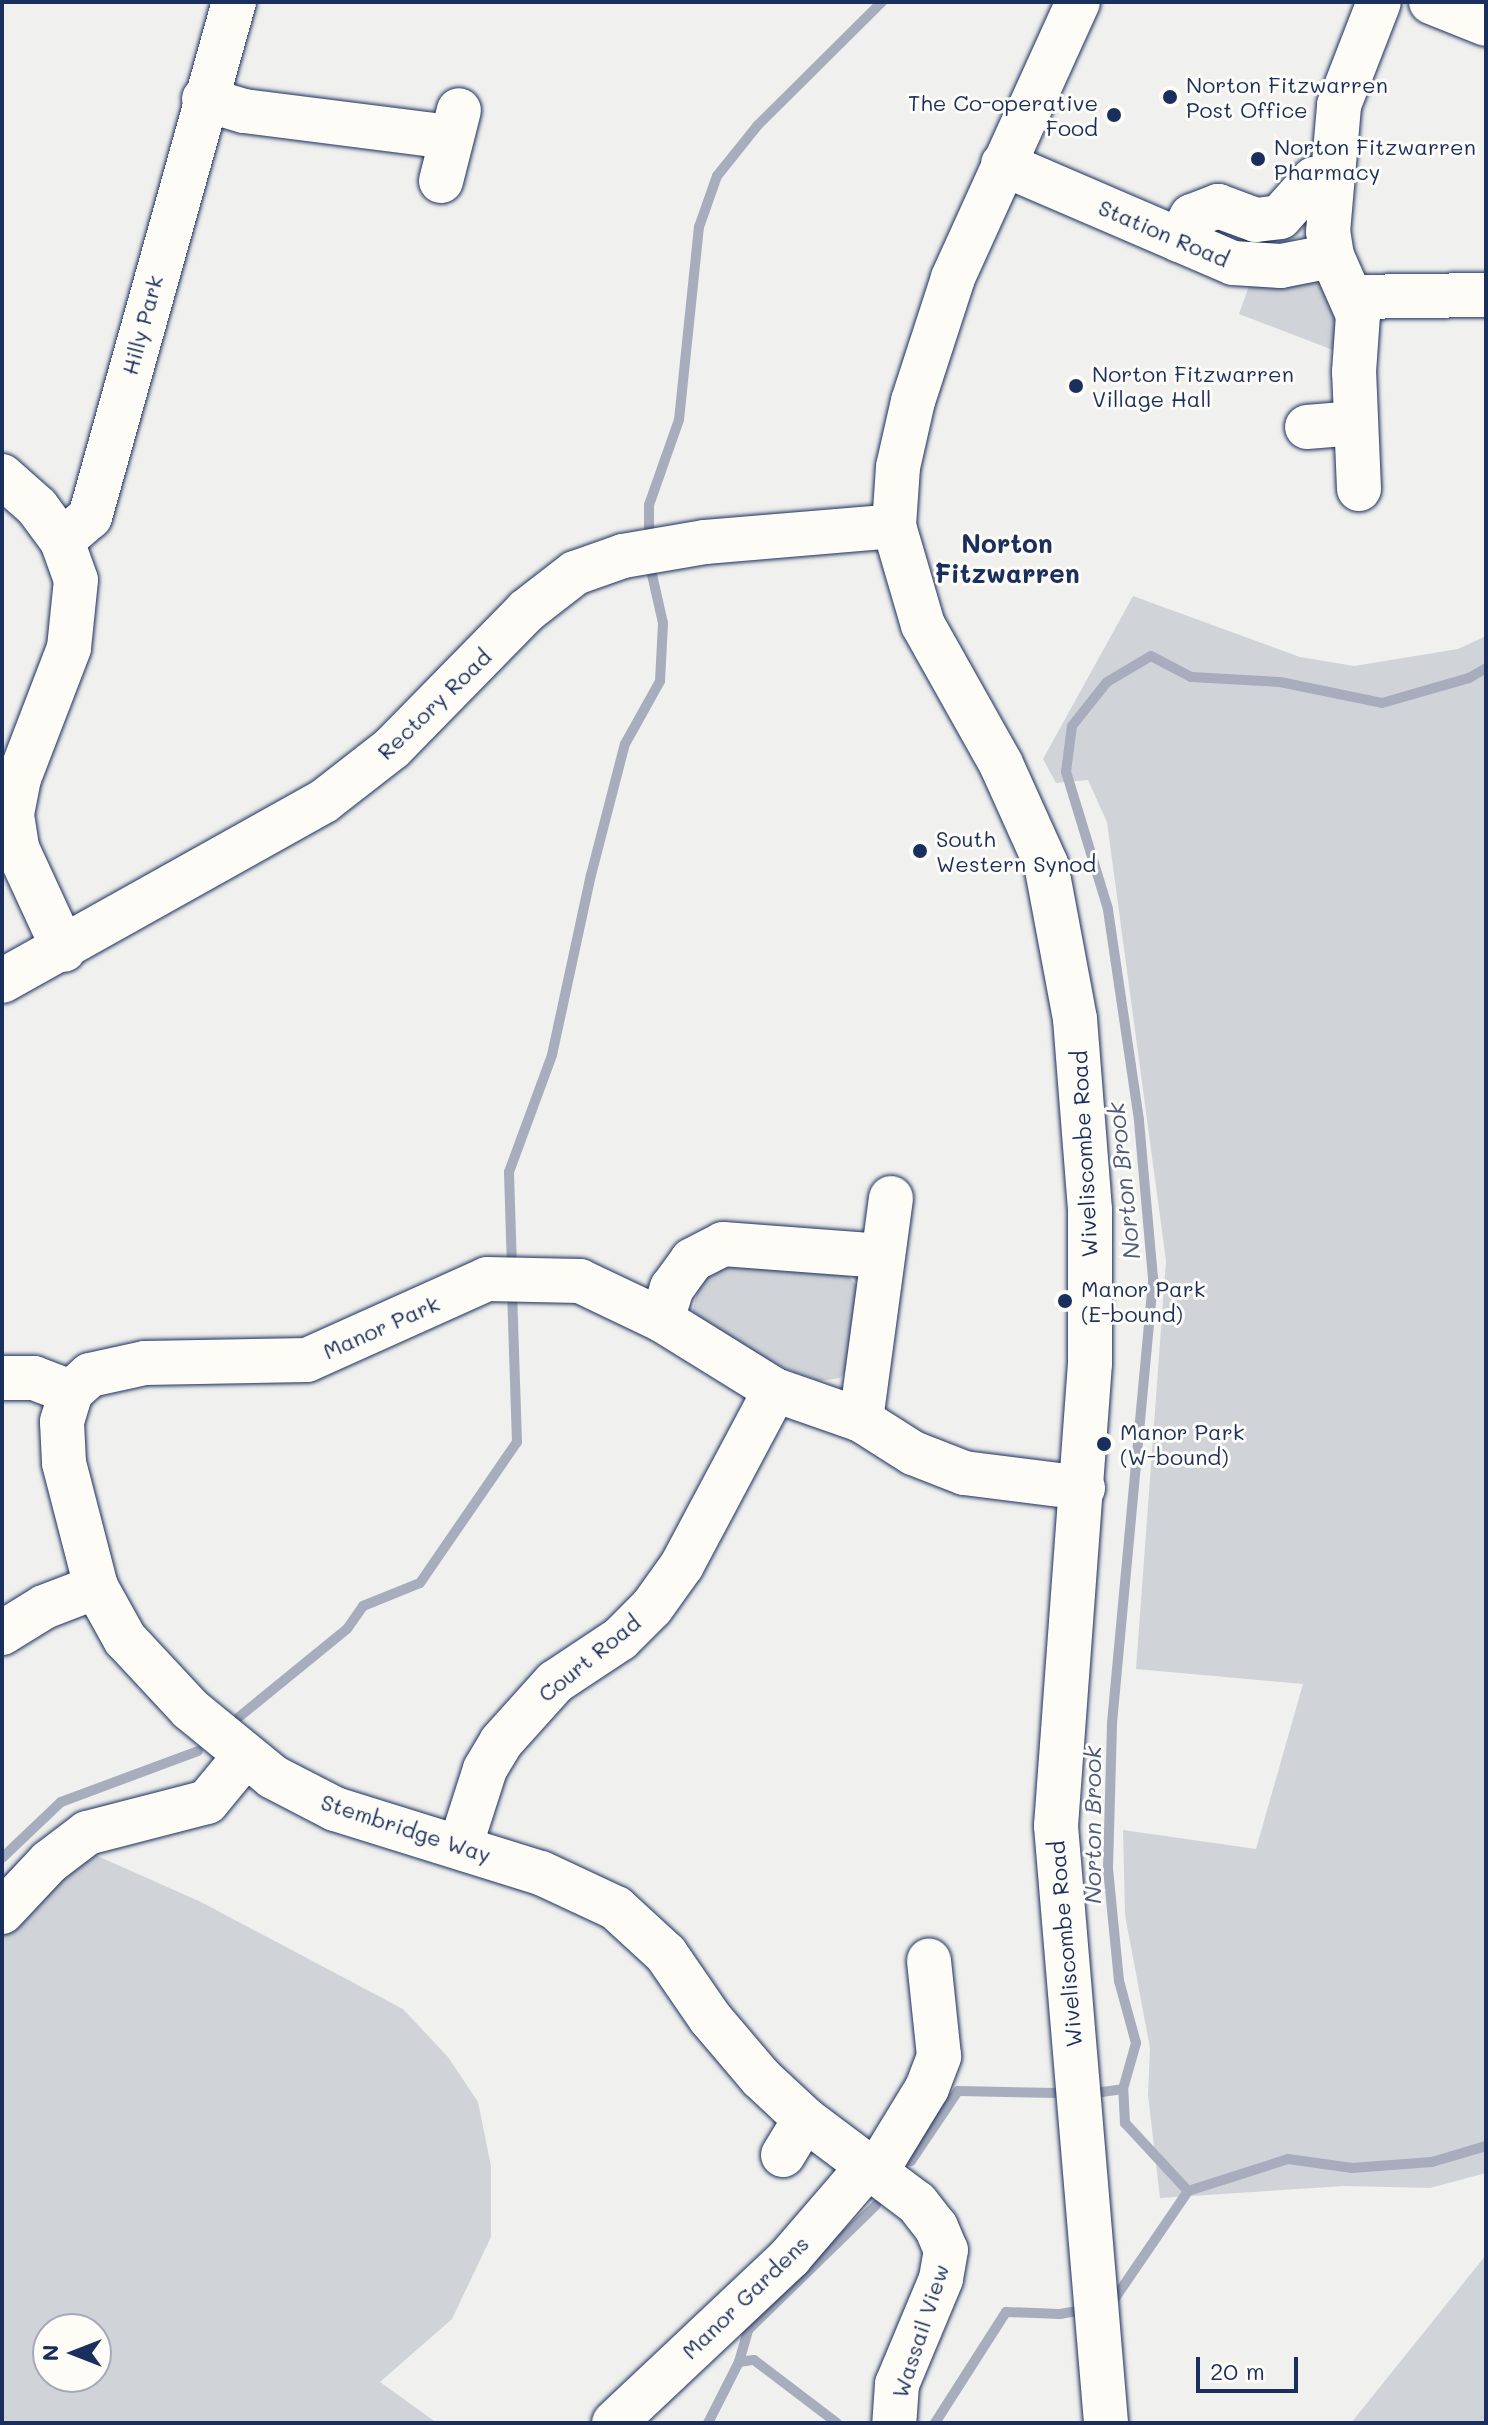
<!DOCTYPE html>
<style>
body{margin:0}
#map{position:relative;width:1488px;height:2425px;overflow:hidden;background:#f0f0ee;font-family:Mali,sans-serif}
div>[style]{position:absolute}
.green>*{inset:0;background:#d0d3d8}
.stream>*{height:10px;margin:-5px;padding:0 5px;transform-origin:5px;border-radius:5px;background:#a7adbd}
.roads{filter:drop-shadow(0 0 2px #1b2f5e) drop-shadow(0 0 2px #1b2f5e)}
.minor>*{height:44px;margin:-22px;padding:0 22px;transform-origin:22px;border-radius:22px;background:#fdfcf7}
.major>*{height:44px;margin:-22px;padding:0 22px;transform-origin:22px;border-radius:22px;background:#fdfcf7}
.dots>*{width:22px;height:22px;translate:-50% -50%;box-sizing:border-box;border:4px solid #fdfcf7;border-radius:50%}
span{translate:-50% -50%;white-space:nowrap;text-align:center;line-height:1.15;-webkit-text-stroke:6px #fdfcf7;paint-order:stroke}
.poi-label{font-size:22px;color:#1b2f5e}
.left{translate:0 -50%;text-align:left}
.right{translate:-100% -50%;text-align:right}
.street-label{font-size:22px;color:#1b2f5e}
.water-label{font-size:24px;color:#4c5b7f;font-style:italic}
.quarter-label{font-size:26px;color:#1b2f5e;font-weight:700}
.frame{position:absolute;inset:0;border:4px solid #1b2f5e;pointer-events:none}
.north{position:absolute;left:32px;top:2313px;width:80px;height:80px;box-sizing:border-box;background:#fdfcf7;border:2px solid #a3aaba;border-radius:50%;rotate:270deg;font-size:22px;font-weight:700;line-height:32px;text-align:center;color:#1b2f5e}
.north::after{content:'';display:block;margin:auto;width:28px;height:36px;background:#1b2f5e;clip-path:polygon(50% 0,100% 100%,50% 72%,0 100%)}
.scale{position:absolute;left:1196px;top:2357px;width:102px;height:36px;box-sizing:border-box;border:4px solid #1b2f5e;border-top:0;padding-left:10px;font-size:24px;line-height:28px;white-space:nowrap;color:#1b2f5e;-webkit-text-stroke:6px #fdfcf7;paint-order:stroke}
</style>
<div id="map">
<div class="green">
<i style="clip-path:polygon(1305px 276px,1323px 286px,1335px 304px,1338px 340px,1333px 350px,1239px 314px,1250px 283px)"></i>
<i style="clip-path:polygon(1133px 596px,1300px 657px,1354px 666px,1458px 649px,1486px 636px,1486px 2173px,1430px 2188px,1345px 2186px,1160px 2198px,1148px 2095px,1150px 2048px,1125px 1915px,1123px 1830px,1256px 1849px,1303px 1684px,1136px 1669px,1166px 1261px,1107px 822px,1088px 780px,1056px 783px,1043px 759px)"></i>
<i style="clip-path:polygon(725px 1261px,833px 1267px,847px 1275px,858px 1287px,852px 1363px,840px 1378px,820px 1381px,789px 1370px,703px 1331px,691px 1319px,700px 1279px)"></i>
<i style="clip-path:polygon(evenodd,48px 1834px,201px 1902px,403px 2009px,448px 2057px,478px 2102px,491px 2166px,491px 2237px,452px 2319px,380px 2382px,437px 2423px,2px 2423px,2px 1876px,48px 1834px,48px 2329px,96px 2329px,96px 2377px,48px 2377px,48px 2329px)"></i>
<i style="clip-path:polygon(1486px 2255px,1486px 2423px,1351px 2423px)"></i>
</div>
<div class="stream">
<i style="left:649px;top:536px;width:31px;rotate:-90deg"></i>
<i style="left:649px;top:505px;width:90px;rotate:-70.6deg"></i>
<i style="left:679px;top:420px;width:194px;rotate:-84.1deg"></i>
<i style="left:699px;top:227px;width:54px;rotate:-70.6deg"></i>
<i style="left:717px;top:176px;width:64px;rotate:-51.3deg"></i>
<i style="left:757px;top:126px;width:176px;rotate:-44.8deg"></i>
<i style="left:512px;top:1268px;width:96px;rotate:-91.8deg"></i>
<i style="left:509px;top:1172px;width:125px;rotate:-69.8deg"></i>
<i style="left:552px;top:1055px;width:184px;rotate:-77.8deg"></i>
<i style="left:591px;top:875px;width:135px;rotate:-75.5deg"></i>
<i style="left:625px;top:744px;width:72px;rotate:-60.9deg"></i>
<i style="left:660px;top:681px;width:58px;rotate:-87deg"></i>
<i style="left:663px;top:623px;width:58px;rotate:-102.8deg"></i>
<i style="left:239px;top:1717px;width:139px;rotate:-39.2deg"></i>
<i style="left:347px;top:1629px;width:28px;rotate:-55deg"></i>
<i style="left:363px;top:1606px;width:61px;rotate:-22deg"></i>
<i style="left:420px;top:1583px;width:171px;rotate:-55.5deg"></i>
<i style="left:517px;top:1442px;width:154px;rotate:-91.9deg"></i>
<i style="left:2px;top:1858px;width:81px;rotate:-43.5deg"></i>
<i style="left:61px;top:1802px;width:146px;rotate:-20.4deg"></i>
<i style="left:1095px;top:2093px;width:28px;rotate:-8deg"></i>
<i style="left:911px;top:2161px;width:84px;rotate:-56.1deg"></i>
<i style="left:958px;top:2091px;width:99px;rotate:1.2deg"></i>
<i style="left:1188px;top:2191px;width:105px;rotate:-17.7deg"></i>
<i style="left:1288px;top:2159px;width:65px;rotate:8deg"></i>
<i style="left:1352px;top:2168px;width:80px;rotate:-4.3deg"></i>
<i style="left:1432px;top:2162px;width:56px;rotate:-16.5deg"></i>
<i style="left:1111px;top:2304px;width:137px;rotate:-55.7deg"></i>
<i style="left:1188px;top:2191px;width:93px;rotate:-132.8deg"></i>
<i style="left:1125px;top:2123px;width:34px;rotate:-93deg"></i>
<i style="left:1123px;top:2089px;width:48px;rotate:-74.2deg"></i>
<i style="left:1136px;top:2043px;width:64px;rotate:-105.3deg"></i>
<i style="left:1119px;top:1981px;width:114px;rotate:-95.6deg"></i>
<i style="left:1108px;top:1868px;width:145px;rotate:-88.4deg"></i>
<i style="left:1112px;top:1723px;width:447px;rotate:-84.7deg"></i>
<i style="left:1153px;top:1278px;width:159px;rotate:-95.1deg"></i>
<i style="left:1139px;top:1120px;width:213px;rotate:-98.4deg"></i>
<i style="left:1108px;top:909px;width:143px;rotate:-107deg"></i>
<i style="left:1066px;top:772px;width:46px;rotate:-82.6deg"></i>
<i style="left:1072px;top:726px;width:56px;rotate:-51.5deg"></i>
<i style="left:1107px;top:682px;width:51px;rotate:-30.6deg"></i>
<i style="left:1151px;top:656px;width:45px;rotate:27.7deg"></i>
<i style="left:1191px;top:677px;width:89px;rotate:3.2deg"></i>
<i style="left:1280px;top:682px;width:104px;rotate:11.6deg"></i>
<i style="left:1382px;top:703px;width:91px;rotate:-16deg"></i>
<i style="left:1469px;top:678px;width:20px;rotate:-30deg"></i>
<i style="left:739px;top:2362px;width:33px;rotate:-74deg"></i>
<i style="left:748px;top:2330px;width:179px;rotate:-44.3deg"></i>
<i style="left:708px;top:2423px;width:68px;rotate:-63.1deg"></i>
<i style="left:739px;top:2362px;width:15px;rotate:-8deg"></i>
<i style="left:754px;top:2360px;width:104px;rotate:37.2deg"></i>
<i style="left:935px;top:2423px;width:132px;rotate:-57.4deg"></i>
<i style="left:1006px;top:2312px;width:54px;rotate:2.1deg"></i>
<i style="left:1060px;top:2314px;width:27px;rotate:-10deg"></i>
</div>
<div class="roads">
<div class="minor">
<i style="left:1431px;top:2px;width:59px;rotate:21.8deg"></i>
<i style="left:204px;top:99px;width:42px;rotate:16.7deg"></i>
<i style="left:244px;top:111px;width:208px;rotate:7.2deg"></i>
<i style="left:1003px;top:164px;width:250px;rotate:23.3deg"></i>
<i style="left:1233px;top:263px;width:48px;rotate:3.6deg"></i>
<i style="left:1281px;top:266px;width:52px;rotate:-11.1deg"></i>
<i style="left:441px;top:181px;width:73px;rotate:-75.8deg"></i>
<i style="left:1179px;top:240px;width:27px;rotate:-62deg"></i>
<i style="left:1192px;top:216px;width:28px;rotate:-21deg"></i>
<i style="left:1218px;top:206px;width:40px;rotate:20.2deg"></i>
<i style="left:1256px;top:220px;width:24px;rotate:-7deg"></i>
<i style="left:1280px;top:217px;width:51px;rotate:-48.2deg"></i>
<i style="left:1314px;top:179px;width:18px"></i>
<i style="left:1354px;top:297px;width:132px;rotate:-0.9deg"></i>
<i style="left:1307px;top:427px;width:49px;rotate:-4.7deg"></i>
<i style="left:2px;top:476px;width:47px;rotate:41.5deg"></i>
<i style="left:37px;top:507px;width:42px;rotate:53.7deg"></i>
<i style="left:62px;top:541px;width:41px;rotate:70.3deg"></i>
<i style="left:76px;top:580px;width:68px;rotate:95.9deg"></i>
<i style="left:69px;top:648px;width:139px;rotate:111deg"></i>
<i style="left:19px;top:778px;width:38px;rotate:101deg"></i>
<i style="left:12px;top:815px;width:33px;rotate:81deg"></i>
<i style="left:17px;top:848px;width:112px;rotate:65.3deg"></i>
<i style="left:1359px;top:489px;width:117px;rotate:-92.4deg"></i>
<i style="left:1354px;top:372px;width:57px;rotate:-86deg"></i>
<i style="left:1358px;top:315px;width:64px;rotate:-113.8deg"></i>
<i style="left:1332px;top:256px;width:24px;rotate:-99deg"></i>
<i style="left:1328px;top:232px;width:127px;rotate:-85deg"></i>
<i style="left:1339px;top:105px;width:110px;rotate:-68.8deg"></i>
<i style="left:62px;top:541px;width:37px;rotate:-41deg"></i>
<i style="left:90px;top:517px;width:535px;rotate:-74.38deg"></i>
<i style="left:2px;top:981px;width:369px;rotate:-29.2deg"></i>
<i style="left:324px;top:801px;width:86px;rotate:-37.9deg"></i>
<i style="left:392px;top:748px;width:192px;rotate:-45.6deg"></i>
<i style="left:526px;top:611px;width:62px;rotate:-37.8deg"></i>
<i style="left:575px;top:573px;width:51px;rotate:-19.5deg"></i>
<i style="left:623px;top:556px;width:83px;rotate:-9.7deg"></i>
<i style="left:705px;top:542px;width:190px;rotate:-4.8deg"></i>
<i style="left:662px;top:1320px;width:34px;rotate:-73deg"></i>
<i style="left:672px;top:1288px;width:34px;rotate:-54deg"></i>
<i style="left:692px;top:1260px;width:35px;rotate:-27deg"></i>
<i style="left:723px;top:1244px;width:160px;rotate:4.3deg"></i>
<i style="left:2px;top:1378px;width:32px"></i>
<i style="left:34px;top:1378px;width:40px;rotate:21deg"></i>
<i style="left:71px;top:1392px;width:25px;rotate:-42deg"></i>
<i style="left:90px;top:1375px;width:56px;rotate:-12.3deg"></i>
<i style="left:145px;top:1363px;width:162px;rotate:-1.1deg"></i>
<i style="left:307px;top:1360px;width:197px;rotate:-24.2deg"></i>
<i style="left:487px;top:1279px;width:93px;rotate:1.2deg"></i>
<i style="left:580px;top:1281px;width:91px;rotate:25.4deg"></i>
<i style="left:662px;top:1320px;width:133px;rotate:31.8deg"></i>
<i style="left:775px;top:1390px;width:91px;rotate:19.2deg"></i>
<i style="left:861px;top:1420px;width:62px;rotate:32.4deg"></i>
<i style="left:913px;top:1453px;width:55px;rotate:21.4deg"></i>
<i style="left:964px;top:1473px;width:120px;rotate:7.2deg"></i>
<i style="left:71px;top:1392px;width:31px;rotate:107deg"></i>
<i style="left:62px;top:1422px;width:41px;rotate:87.2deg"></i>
<i style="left:64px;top:1463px;width:128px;rotate:75.5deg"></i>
<i style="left:96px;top:1587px;width:60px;rotate:60.9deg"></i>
<i style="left:125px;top:1639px;width:96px;rotate:47.1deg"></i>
<i style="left:190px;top:1709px;width:107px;rotate:39.3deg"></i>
<i style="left:273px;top:1777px;width:70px;rotate:27.3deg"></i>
<i style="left:335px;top:1809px;width:216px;rotate:17.3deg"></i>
<i style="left:541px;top:1873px;width:83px;rotate:25deg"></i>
<i style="left:616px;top:1908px;width:68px;rotate:42.6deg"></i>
<i style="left:666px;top:1954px;width:78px;rotate:55.5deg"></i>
<i style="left:710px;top:2018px;width:79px;rotate:49.6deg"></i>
<i style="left:761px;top:2078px;width:60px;rotate:43deg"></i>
<i style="left:805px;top:2119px;width:140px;rotate:36.9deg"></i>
<i style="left:917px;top:2203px;width:31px;rotate:52deg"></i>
<i style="left:936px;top:2227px;width:25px;rotate:67deg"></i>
<i style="left:946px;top:2250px;width:29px;rotate:100deg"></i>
<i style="left:941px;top:2279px;width:114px;rotate:112.7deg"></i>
<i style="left:897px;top:2384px;width:39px;rotate:94deg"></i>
<i style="left:861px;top:1420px;width:224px;rotate:-82.3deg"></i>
<i style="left:2px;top:1633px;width:49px;rotate:-31.8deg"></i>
<i style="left:44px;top:1607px;width:56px;rotate:-21deg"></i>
<i style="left:460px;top:1847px;width:82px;rotate:-72.2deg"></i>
<i style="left:485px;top:1769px;width:31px;rotate:-59deg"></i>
<i style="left:501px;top:1742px;width:81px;rotate:-48deg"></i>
<i style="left:555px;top:1682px;width:78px;rotate:-33.5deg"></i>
<i style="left:620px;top:1639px;width:45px;rotate:-45deg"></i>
<i style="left:652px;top:1607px;width:52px;rotate:-54.5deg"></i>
<i style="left:682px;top:1565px;width:198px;rotate:-62deg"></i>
<i style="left:2px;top:1912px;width:69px;rotate:-46.8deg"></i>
<i style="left:49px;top:1862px;width:48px;rotate:-37.3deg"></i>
<i style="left:87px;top:1833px;width:124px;rotate:-14.5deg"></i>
<i style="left:207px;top:1802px;width:60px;rotate:-50.4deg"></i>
<i style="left:783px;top:2155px;width:42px;rotate:-58.6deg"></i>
<i style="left:877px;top:2170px;width:96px;rotate:-58.6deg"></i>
<i style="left:927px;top:2088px;width:34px;rotate:-69deg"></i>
<i style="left:939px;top:2056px;width:96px;rotate:-96deg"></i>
<i style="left:614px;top:2423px;width:242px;rotate:-43.3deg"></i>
<i style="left:790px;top:2257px;width:123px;rotate:-49.3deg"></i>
</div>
<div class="major">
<i style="left:1078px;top:2px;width:303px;rotate:114.4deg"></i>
<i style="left:953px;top:278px;width:129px;rotate:108deg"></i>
<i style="left:913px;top:401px;width:68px;rotate:102.8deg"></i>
<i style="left:898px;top:467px;width:59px;rotate:93.9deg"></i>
<i style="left:894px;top:526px;width:103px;rotate:73.7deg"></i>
<i style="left:923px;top:625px;width:159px;rotate:60.7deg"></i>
<i style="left:1001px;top:764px;width:110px;rotate:65.8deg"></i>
<i style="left:1046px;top:864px;width:158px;rotate:79.4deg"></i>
<i style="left:1075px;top:1019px;width:192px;rotate:85.5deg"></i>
<i style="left:1090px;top:1210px;width:153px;rotate:90deg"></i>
<i style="left:1090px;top:1363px;width:464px;rotate:94.2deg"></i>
<i style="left:1056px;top:1826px;width:599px;rotate:85.21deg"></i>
</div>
</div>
<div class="dots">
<i style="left:1170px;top:97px;background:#1b2f5e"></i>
<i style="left:1114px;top:115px;background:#1b2f5e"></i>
<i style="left:1258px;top:159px;background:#1b2f5e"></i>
<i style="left:1076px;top:386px;background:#1b2f5e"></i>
<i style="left:920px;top:851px;background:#1b2f5e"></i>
<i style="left:1065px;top:1301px;background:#1b2f5e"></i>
<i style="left:1104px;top:1444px;background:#1b2f5e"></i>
</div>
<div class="poi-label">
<span class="left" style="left:1186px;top:97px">Norton Fitzwarren<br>Post Office</span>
<span class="right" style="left:1098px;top:115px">The Co-operative<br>Food</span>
<span class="left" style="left:1274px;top:159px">Norton Fitzwarren<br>Pharmacy</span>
<span class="left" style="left:1092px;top:386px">Norton Fitzwarren<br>Village Hall</span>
<span class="left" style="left:936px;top:851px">South<br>Western Synod</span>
<span class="left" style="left:1081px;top:1301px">Manor Park<br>(E-bound)</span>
<span class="left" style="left:1120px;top:1444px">Manor Park<br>(W-bound)</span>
</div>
<div class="street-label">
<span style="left:1164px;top:233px;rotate:23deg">Station Road</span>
<span style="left:142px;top:325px;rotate:-75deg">Hilly Park</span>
<span style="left:434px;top:704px;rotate:-44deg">Rectory Road</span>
<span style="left:1084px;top:1154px;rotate:-93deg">Wiveliscombe Road</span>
<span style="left:381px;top:1327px;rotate:-24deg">Manor Park</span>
<span style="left:589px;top:1658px;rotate:-39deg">Court Road</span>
<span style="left:406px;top:1828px;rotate:18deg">Stembridge Way</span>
<span style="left:1065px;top:1944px;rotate:-95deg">Wiveliscombe Road</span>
<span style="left:745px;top:2297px;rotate:-44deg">Manor Gardens</span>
<span style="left:920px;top:2331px;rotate:-72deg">Wassail View</span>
</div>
<div class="water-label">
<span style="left:1123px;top:1181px;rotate:-96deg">Norton Brook</span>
<span style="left:1092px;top:1825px;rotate:-90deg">Norton Brook</span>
</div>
<div class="quarter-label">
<span style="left:1007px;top:559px">Norton<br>Fitzwarren</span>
</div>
<div class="frame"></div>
<div class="north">N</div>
<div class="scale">20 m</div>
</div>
